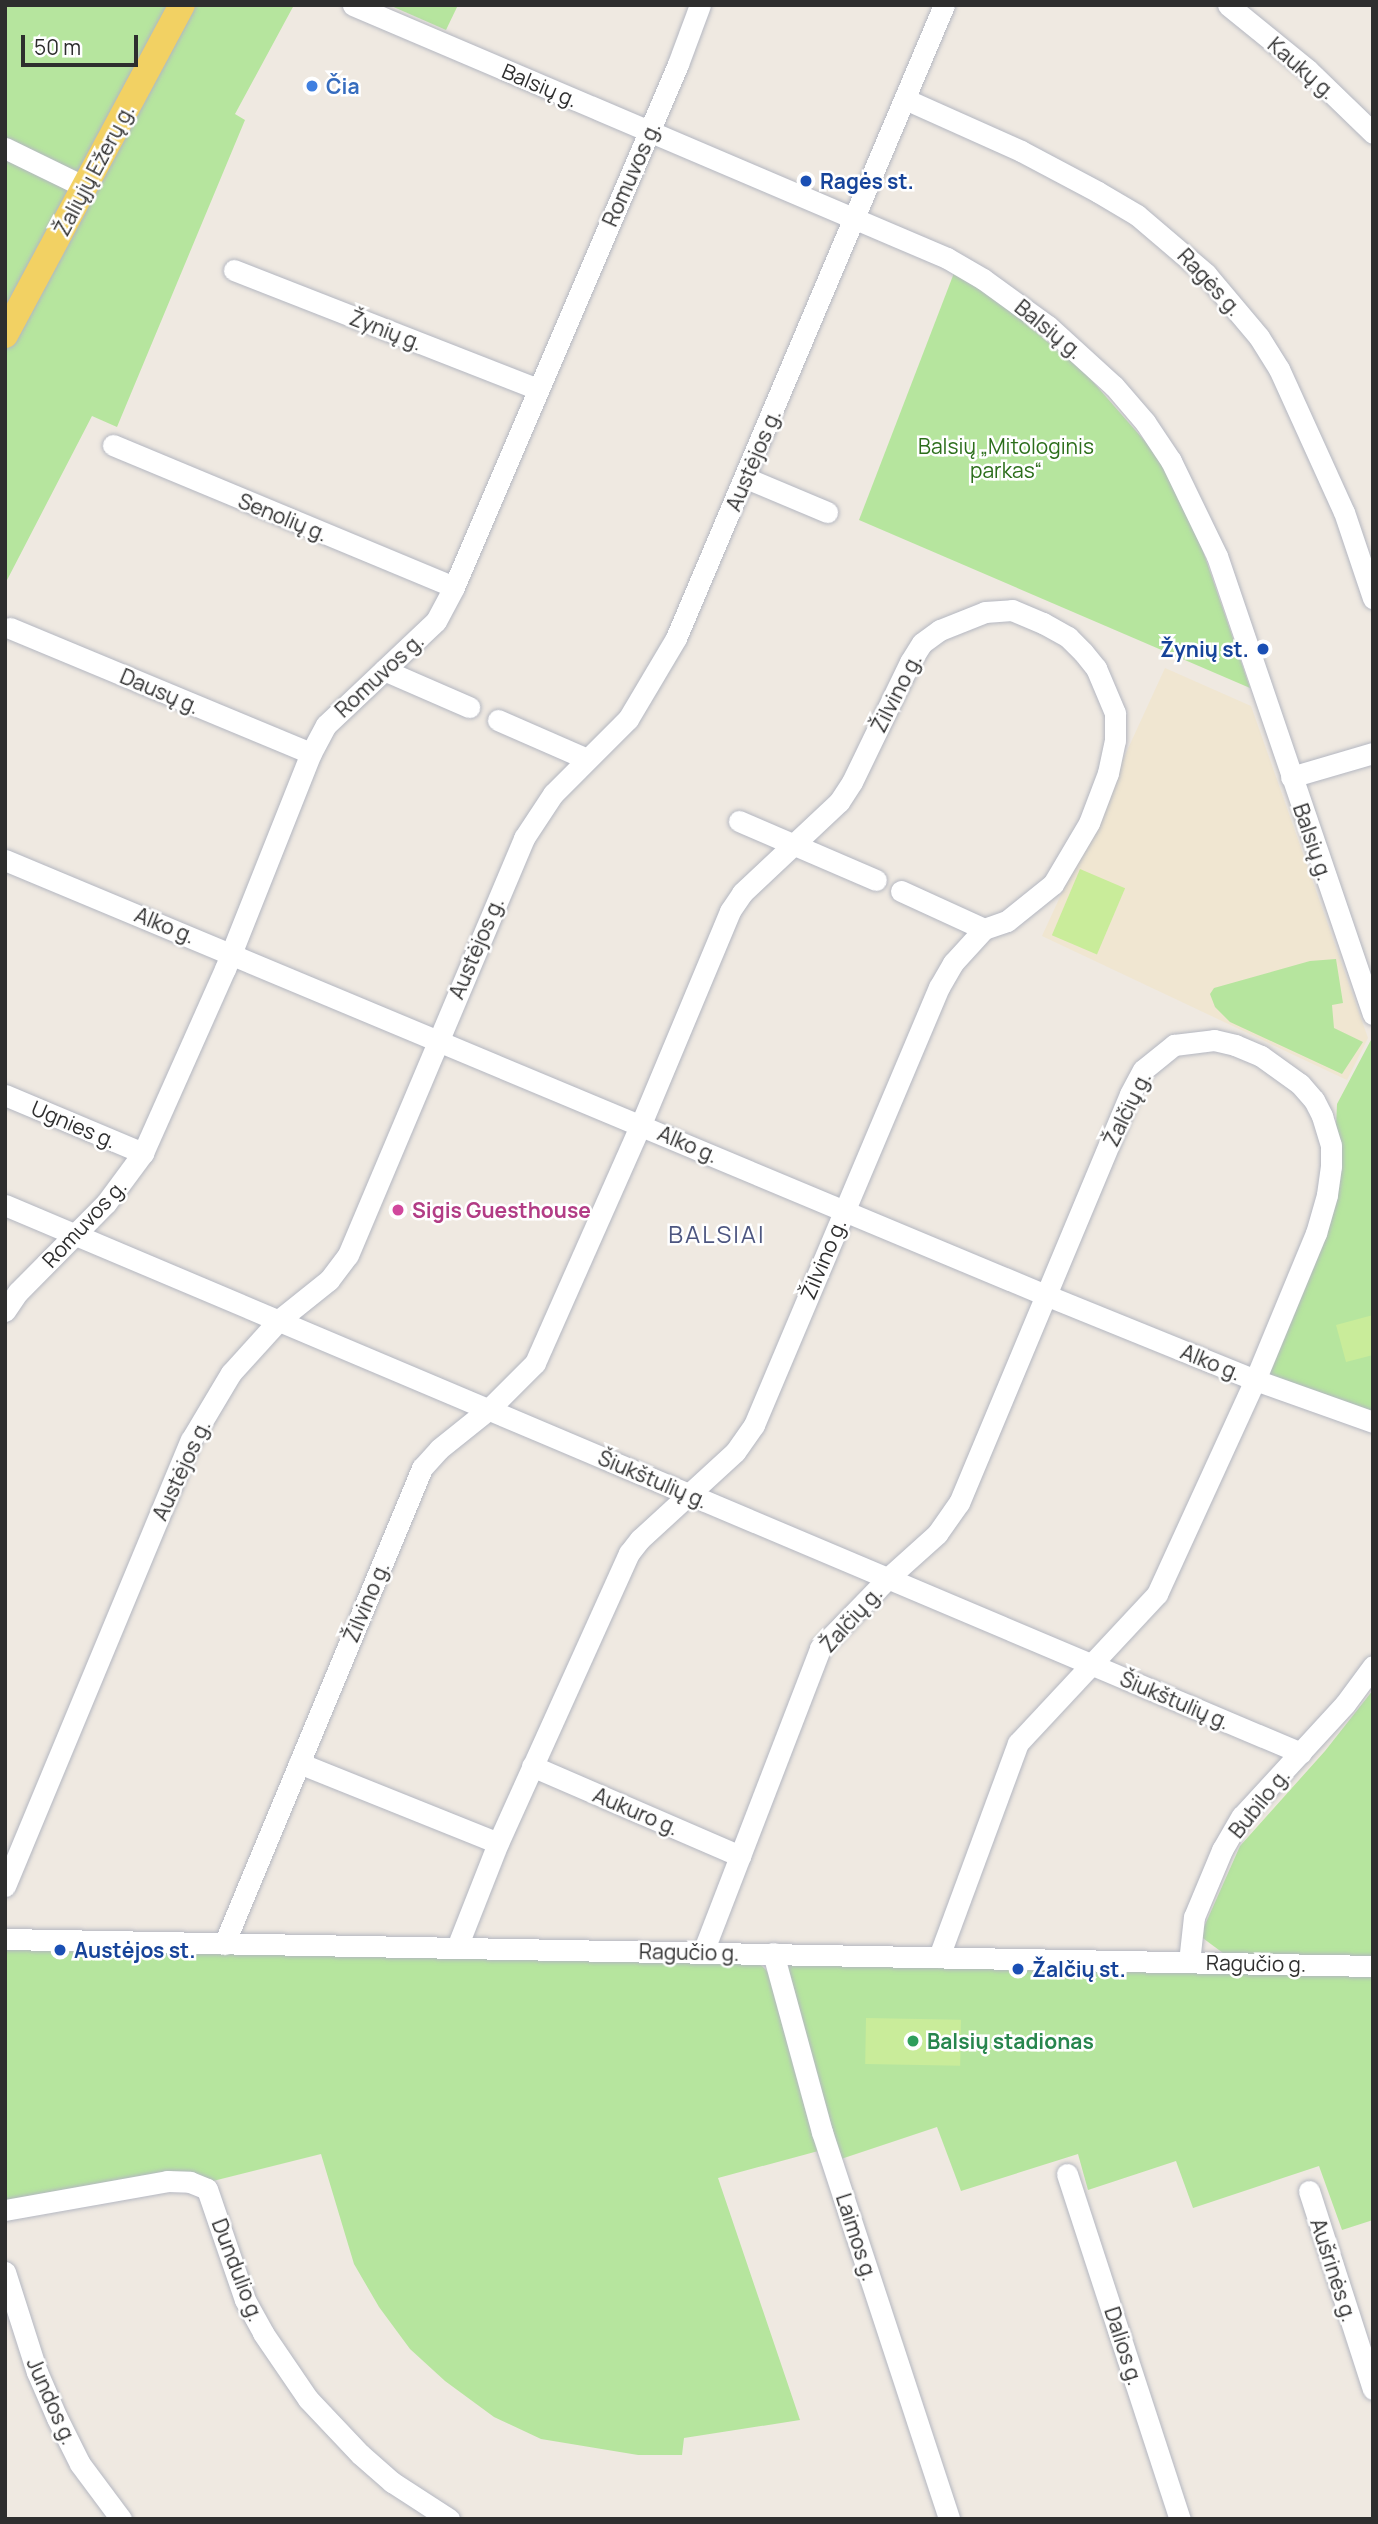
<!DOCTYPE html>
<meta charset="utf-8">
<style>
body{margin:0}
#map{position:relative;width:1378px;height:2524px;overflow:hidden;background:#efe9e1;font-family:Manrope,sans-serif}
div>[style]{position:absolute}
.education>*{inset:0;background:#f0e6d1}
.green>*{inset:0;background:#b6e59e}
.pitch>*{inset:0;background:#c9ec9a;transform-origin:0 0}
.roads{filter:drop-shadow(0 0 2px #b4b7c1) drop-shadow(0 0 2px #b4b7c1)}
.minor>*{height:21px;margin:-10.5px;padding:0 10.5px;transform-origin:10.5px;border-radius:10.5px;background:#fff}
.major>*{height:26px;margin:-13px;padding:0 13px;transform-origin:13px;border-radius:13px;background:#f2d163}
.dots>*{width:19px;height:19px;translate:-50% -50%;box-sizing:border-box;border:4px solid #fff;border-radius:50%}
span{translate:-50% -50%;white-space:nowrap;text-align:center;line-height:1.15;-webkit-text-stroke:5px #fff;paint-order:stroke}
.street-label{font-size:21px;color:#2e2e2e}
.shop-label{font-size:21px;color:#366cbe;font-weight:700}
.left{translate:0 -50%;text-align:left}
.transit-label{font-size:21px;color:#164399;font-weight:700}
.right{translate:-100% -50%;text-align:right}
.park-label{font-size:21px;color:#2c6e1b}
.hotel-label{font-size:21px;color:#b23c85;font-weight:700}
.leisure-label{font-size:21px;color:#27864d;font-weight:700}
.quarter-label{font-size:24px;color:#4d5680;letter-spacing:2px}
.frame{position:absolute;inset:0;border:7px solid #2e2e2e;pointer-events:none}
.scale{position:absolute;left:21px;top:35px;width:117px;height:32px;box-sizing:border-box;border:4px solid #2e2e2e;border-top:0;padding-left:9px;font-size:21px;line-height:24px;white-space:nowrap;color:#2e2e2e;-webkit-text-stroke:5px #fff;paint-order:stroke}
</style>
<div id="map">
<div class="education">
<i style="clip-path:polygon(1165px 668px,1251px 706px,1368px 1038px,1347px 1080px,1042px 936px)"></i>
</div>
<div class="green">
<i style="clip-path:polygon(5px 5px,169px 5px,5px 313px)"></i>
<i style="clip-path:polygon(193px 5px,294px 5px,235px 114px,245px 120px,117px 427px,92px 416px,5px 584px,5px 350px)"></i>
<i style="clip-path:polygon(389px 5px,458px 5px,446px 30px)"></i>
<i style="clip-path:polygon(954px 273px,993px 296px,1087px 375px,1157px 455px,1195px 528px,1250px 688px,859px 520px)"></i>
<i style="clip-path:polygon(1336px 959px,1343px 1003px,1332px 1005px,1334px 1028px,1363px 1042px,1342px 1074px,1230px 1022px,1215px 1007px,1210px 994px,1214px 988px,1310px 961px)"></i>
<i style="clip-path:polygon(1372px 1038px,1373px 1041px,1373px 1431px,1260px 1386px,1303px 1287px,1336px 1125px,1337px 1104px)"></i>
<i style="clip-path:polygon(1373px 1690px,1373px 1958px,1223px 1953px,1200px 1936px,1240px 1846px,1325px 1751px)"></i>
<i style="clip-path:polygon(5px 1944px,753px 1961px,762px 1966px,769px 1973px,822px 2150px,718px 2178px,800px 2420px,684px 2438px,682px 2455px,638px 2455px,541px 2439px,494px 2417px,445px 2381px,410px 2349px,379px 2307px,354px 2264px,321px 2154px,213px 2181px,5px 2203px)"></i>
<i style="clip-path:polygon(792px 1963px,1373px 1975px,1373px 2220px,1342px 2230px,1319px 2166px,1193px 2208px,1176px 2161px,1088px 2190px,1078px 2154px,961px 2191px,937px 2127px,841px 2159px,786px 1969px)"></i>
</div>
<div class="pitch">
<i style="left:1080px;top:869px;width:49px;height:72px;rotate:23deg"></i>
<i style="clip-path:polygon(1373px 1315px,1373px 1355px,1346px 1362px,1336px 1325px)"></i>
<i style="left:866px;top:2018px;width:95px;height:46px;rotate:1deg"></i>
</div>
<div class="roads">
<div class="minor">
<i style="left:353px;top:5px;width:646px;rotate:23.07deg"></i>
<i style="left:947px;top:258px;width:42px;rotate:30.3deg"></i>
<i style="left:983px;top:279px;width:80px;rotate:35.9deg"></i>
<i style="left:1048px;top:326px;width:89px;rotate:42.3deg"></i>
<i style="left:1114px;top:386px;width:48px;rotate:49.3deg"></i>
<i style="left:1145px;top:422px;width:47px;rotate:56.3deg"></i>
<i style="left:1171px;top:461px;width:106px;rotate:64.2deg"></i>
<i style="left:1217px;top:556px;width:484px;rotate:71.2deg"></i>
<i style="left:1228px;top:5px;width:103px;rotate:39.1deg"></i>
<i style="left:1308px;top:70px;width:91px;rotate:44.1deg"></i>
<i style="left:905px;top:99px;width:127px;rotate:24.1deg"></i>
<i style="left:1021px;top:151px;width:87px;rotate:28deg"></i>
<i style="left:1098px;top:192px;width:45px;rotate:30.5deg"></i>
<i style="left:1137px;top:215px;width:91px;rotate:40.5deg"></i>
<i style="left:1206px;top:274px;width:82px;rotate:49.9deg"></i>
<i style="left:1259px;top:337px;width:38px;rotate:58deg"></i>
<i style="left:1279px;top:369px;width:157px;rotate:65.6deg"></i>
<i style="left:1344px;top:512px;width:91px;rotate:71.4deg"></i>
<i style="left:5px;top:148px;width:89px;rotate:26deg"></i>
<i style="left:234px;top:270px;width:326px;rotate:21.4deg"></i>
<i style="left:113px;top:445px;width:369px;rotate:22.6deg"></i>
<i style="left:746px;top:478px;width:88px;rotate:22.8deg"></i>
<i style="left:10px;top:628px;width:326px;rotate:22.6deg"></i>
<i style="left:384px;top:670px;width:93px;rotate:23.5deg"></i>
<i style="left:498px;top:720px;width:97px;rotate:23.7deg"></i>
<i style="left:1291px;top:777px;width:85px;rotate:-16.3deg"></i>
<i style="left:739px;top:821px;width:149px;rotate:23.3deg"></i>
<i style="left:5px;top:860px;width:1130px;rotate:22.69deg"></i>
<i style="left:1048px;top:1296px;width:223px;rotate:22.1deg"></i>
<i style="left:1255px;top:1380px;width:125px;rotate:19.6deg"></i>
<i style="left:901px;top:891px;width:91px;rotate:24.6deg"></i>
<i style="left:5px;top:1095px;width:150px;rotate:22.8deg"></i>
<i style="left:5px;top:1205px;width:1407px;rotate:22.92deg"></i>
<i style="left:5px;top:1311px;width:23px;rotate:-56deg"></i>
<i style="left:18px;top:1292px;width:125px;rotate:-45.3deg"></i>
<i style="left:106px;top:1203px;width:62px;rotate:-53.5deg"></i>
<i style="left:143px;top:1153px;width:201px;rotate:-66deg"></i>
<i style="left:225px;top:969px;width:232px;rotate:-68.3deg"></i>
<i style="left:311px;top:753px;width:32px;rotate:-62deg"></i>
<i style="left:326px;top:725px;width:151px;rotate:-43.4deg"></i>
<i style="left:436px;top:621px;width:38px;rotate:-62deg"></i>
<i style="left:454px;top:587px;width:569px;rotate:-66.81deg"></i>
<i style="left:678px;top:64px;width:63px;rotate:-69.6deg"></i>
<i style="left:299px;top:1763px;width:214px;rotate:21.9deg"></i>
<i style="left:532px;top:1766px;width:227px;rotate:23.4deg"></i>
<i style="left:5px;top:1886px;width:483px;rotate:-67.4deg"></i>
<i style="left:191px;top:1440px;width:78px;rotate:-59.2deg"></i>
<i style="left:231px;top:1373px;width:72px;rotate:-47.8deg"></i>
<i style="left:279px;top:1320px;width:64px;rotate:-38.7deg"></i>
<i style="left:329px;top:1280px;width:31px;rotate:-53deg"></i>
<i style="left:348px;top:1255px;width:453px;rotate:-67.1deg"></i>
<i style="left:524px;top:838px;width:53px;rotate:-56.6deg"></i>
<i style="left:553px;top:794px;width:106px;rotate:-45deg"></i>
<i style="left:628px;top:719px;width:94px;rotate:-59.3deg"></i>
<i style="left:676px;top:638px;width:687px;rotate:-67.05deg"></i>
<i style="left:5px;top:1939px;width:1368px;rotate:1.13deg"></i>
<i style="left:224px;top:1944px;width:516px;rotate:-67.41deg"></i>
<i style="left:422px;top:1468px;width:25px;rotate:-48deg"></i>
<i style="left:439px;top:1449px;width:64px;rotate:-38.7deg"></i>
<i style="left:489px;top:1409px;width:65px;rotate:-45deg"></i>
<i style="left:535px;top:1363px;width:261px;rotate:-66.1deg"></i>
<i style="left:641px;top:1124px;width:231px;rotate:-67.3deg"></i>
<i style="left:730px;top:911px;width:22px;rotate:-56deg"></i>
<i style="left:742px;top:893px;width:133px;rotate:-43.2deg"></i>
<i style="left:839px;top:802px;width:24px;rotate:-57deg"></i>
<i style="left:852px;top:782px;width:133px;rotate:-64.2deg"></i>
<i style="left:910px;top:662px;width:22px;rotate:-58deg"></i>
<i style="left:922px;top:643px;width:22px;rotate:-36deg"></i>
<i style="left:940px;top:630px;width:48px;rotate:-21.8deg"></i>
<i style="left:985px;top:612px;width:27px;rotate:-4deg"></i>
<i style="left:1012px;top:610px;width:34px;rotate:23deg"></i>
<i style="left:1043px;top:623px;width:29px;rotate:29deg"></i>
<i style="left:1068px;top:637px;width:21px;rotate:45deg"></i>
<i style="left:1083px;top:652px;width:21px;rotate:51deg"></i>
<i style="left:1096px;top:668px;width:49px;rotate:67.1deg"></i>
<i style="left:1115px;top:713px;width:27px;rotate:90deg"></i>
<i style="left:1115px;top:740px;width:34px;rotate:102deg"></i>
<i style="left:1108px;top:773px;width:53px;rotate:110.8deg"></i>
<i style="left:1089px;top:823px;width:71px;rotate:120.5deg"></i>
<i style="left:1053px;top:884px;width:59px;rotate:141.2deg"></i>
<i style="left:1007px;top:921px;width:24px;rotate:161deg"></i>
<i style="left:984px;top:929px;width:46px;rotate:132.4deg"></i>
<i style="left:953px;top:963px;width:28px;rotate:120deg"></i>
<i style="left:939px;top:987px;width:475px;rotate:112.9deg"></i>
<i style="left:754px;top:1425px;width:33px;rotate:125deg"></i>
<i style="left:735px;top:1452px;width:129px;rotate:137.5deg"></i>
<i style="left:640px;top:1539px;width:18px;rotate:128deg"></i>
<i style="left:629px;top:1553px;width:318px;rotate:114.3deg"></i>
<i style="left:498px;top:1843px;width:112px;rotate:111.5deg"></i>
<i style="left:703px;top:1952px;width:326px;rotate:-68.9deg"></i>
<i style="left:820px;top:1648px;width:98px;rotate:-45.8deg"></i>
<i style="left:888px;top:1578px;width:66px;rotate:-41.9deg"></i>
<i style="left:937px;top:1534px;width:38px;rotate:-55deg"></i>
<i style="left:959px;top:1503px;width:443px;rotate:-67.3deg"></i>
<i style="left:1130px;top:1094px;width:27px;rotate:-62deg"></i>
<i style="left:1143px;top:1070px;width:40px;rotate:-39deg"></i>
<i style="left:1174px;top:1045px;width:40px;rotate:-7.1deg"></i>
<i style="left:1214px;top:1040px;width:22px;rotate:13deg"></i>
<i style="left:1235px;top:1045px;width:28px;rotate:23deg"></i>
<i style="left:1261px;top:1056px;width:48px;rotate:35.7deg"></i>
<i style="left:1300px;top:1084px;width:21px;rotate:49deg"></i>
<i style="left:1314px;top:1100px;width:18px;rotate:63deg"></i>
<i style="left:1322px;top:1116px;width:30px;rotate:73deg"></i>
<i style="left:1331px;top:1145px;width:21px;rotate:90deg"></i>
<i style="left:1331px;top:1166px;width:29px;rotate:98deg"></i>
<i style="left:1327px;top:1195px;width:40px;rotate:106deg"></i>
<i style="left:1316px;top:1233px;width:159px;rotate:112.5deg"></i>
<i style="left:1255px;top:1380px;width:235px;rotate:114.6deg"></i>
<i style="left:1157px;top:1594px;width:204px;rotate:133deg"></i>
<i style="left:1018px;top:1743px;width:228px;rotate:110.3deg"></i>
<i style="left:773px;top:1953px;width:186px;rotate:74.7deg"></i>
<i style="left:822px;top:2132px;width:407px;rotate:71.8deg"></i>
<i style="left:1189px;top:1962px;width:45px;rotate:-83.7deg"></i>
<i style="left:1194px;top:1917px;width:73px;rotate:-67.3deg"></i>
<i style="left:1222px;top:1850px;width:39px;rotate:-60deg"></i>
<i style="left:1242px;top:1816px;width:152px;rotate:-47.4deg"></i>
<i style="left:1345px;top:1704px;width:47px;rotate:-53.6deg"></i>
<i style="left:1067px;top:2174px;width:363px;rotate:71.9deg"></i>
<i style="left:1309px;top:2191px;width:208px;rotate:72.1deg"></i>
<i style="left:5px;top:2210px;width:165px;rotate:-10.1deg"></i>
<i style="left:167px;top:2181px;width:23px;rotate:2deg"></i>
<i style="left:190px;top:2182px;width:18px;rotate:22deg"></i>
<i style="left:207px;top:2189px;width:117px;rotate:71.1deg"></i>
<i style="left:245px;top:2300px;width:38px;rotate:61deg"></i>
<i style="left:263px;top:2333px;width:80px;rotate:55.7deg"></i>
<i style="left:308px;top:2399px;width:76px;rotate:46.6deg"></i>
<i style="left:360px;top:2454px;width:43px;rotate:41.2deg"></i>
<i style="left:392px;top:2482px;width:68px;rotate:33deg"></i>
<i style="left:5px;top:2272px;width:105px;rotate:72.3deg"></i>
<i style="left:37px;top:2372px;width:50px;rotate:66.5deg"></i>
<i style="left:57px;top:2418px;width:51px;rotate:63.4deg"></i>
<i style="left:80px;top:2464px;width:69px;rotate:53.3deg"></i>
</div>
<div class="major">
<i style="left:5px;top:335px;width:374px;rotate:-61.8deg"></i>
</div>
</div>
<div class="dots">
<i style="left:312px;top:86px;background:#3f7fe0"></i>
<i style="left:806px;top:181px;background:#1a4fb4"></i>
<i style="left:1263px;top:649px;background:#1a4fb4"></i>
<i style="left:398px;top:1210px;background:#d1479c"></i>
<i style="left:60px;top:1950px;background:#1a4fb4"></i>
<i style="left:1018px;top:1969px;background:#1a4fb4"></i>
<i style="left:913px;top:2041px;background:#2e9e5b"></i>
</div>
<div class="street-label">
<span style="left:1302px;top:68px;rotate:41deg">Kaukų g.</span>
<span style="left:540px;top:85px;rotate:23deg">Balsių g.</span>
<span style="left:94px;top:170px;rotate:-62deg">Žaliųjų Ežerų g.</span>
<span style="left:631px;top:174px;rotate:-66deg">Romuvos g.</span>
<span style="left:1210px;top:282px;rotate:47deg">Ragės g.</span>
<span style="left:1049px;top:329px;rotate:39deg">Balsių g.</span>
<span style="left:386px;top:330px;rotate:21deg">Žynių g.</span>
<span style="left:753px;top:460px;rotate:-67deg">Austėjos g.</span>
<span style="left:283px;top:517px;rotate:22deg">Senolių g.</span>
<span style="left:379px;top:675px;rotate:-43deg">Romuvos g.</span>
<span style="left:160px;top:691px;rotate:23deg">Dausų g.</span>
<span style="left:896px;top:693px;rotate:-63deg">Žilvino g.</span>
<span style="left:1313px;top:842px;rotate:71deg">Balsių g.</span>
<span style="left:165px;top:925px;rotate:22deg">Alko g.</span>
<span style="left:476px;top:948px;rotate:-67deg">Austėjos g.</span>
<span style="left:1127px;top:1109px;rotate:-64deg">Žalčių g.</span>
<span style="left:74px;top:1124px;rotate:23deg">Ugnies g.</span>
<span style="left:688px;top:1144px;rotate:23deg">Alko g.</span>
<span style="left:84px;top:1223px;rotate:-47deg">Romuvos g.</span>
<span style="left:823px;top:1259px;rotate:-67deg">Žilvino g.</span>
<span style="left:1211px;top:1362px;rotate:22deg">Alko g.</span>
<span style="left:181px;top:1470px;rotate:-65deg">Austėjos g.</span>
<span style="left:653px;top:1479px;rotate:23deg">Šiukštulių g.</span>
<span style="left:366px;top:1602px;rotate:-67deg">Žilvino g.</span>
<span style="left:851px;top:1619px;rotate:-48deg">Žalčių g.</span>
<span style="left:1175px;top:1700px;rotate:23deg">Šiukštulių g.</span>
<span style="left:1259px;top:1803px;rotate:-51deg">Bubilo g.</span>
<span style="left:636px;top:1811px;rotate:23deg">Aukuro g.</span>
<span style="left:689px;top:1952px;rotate:1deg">Ragučio g.</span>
<span style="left:1256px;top:1963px;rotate:1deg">Ragučio g.</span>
<span style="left:857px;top:2237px;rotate:72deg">Laimos g.</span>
<span style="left:238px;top:2270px;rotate:69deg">Dundulio g.</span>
<span style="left:1334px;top:2270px;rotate:72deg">Aušrinės g.</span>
<span style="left:1124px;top:2346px;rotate:72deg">Dalios g.</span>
<span style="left:52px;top:2401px;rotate:66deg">Jundos g.</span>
</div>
<div class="shop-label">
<span class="left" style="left:326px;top:86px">Čia</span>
</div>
<div class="transit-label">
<span class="left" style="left:820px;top:181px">Ragės st.</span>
<span class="right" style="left:1249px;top:649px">Žynių st.</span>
<span class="left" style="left:74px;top:1950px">Austėjos st.</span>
<span class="left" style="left:1032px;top:1969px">Žalčių st.</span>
</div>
<div class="park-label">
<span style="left:1006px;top:458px">Balsių „Mitologinis<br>parkas“</span>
</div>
<div class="hotel-label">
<span class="left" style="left:412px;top:1210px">Sigis Guesthouse</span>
</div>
<div class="leisure-label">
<span class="left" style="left:927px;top:2041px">Balsių stadionas</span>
</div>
<div class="quarter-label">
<span style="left:717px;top:1234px">BALSIAI</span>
</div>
<div class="frame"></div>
<div class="scale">50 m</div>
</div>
